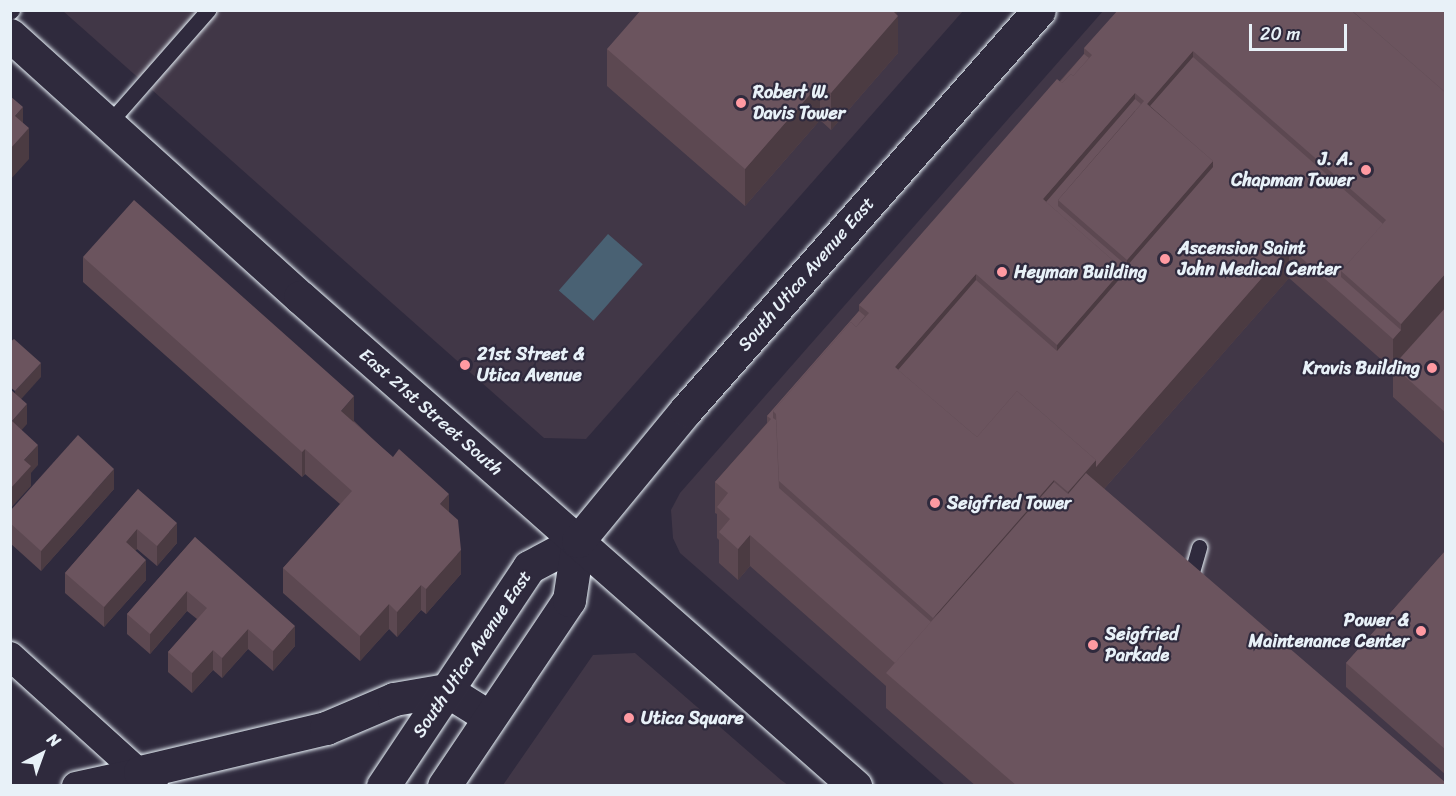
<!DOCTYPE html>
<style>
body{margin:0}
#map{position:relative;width:1456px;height:796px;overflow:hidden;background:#2f2a3d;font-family:Sriracha,sans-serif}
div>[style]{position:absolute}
.built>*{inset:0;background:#413747}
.water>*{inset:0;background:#496173;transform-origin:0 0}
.roads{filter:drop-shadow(0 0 2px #e8f1f8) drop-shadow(0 0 2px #e8f1f8)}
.service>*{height:15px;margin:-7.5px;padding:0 7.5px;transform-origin:7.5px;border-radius:7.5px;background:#2f2a3d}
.minor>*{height:28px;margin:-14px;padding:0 14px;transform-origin:14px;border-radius:14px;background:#2f2a3d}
.tertiary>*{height:33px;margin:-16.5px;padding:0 16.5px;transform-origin:16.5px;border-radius:16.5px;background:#2f2a3d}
.secondary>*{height:33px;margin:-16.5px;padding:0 16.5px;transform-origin:16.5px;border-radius:16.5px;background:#2f2a3d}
.wall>*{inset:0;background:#5c4851}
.shaded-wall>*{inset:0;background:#4b3b42}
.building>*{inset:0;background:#6b545e}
.dots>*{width:16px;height:16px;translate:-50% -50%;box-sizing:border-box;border:3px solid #2f2a3d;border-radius:50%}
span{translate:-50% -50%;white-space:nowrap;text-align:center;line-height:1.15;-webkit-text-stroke:4.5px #2f2a3d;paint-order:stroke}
.poi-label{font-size:18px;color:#e8f1f8;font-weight:700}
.left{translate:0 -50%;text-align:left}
.right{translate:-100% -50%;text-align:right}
.street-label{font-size:18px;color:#e8f1f8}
.frame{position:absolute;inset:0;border:12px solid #e8f1f8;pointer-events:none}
.north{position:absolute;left:12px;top:724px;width:60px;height:60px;-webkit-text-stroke:4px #2f2a3d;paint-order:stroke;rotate:41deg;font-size:16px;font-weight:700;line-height:24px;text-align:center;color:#e8f1f8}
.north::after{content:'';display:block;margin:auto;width:21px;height:27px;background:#e8f1f8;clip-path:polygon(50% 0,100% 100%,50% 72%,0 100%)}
.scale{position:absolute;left:1249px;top:24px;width:98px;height:27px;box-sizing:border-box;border:3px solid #e8f1f8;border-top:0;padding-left:8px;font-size:18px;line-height:21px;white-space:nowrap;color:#e8f1f8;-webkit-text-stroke:4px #2f2a3d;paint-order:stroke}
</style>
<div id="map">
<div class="built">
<i style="clip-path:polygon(63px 11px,963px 11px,586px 439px,544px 438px)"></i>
<i style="clip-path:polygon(1103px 11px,1419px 11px,1445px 34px,1445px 785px,945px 785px,680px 553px,673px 538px,671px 510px,680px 493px)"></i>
<i style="clip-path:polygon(635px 653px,781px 780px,788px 785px,503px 785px,593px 655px)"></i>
</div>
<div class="water">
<i style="left:608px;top:234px;width:46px;height:75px;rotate:41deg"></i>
</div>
<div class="roads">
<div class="service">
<i style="left:10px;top:12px;width:3px;rotate:-45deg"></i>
<i style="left:108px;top:124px;width:152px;rotate:-48.7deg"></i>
<i style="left:1183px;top:582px;width:13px;rotate:-48deg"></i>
<i style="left:1192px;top:572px;width:26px;rotate:-74deg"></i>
</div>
<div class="minor">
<i style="left:10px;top:656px;width:194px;rotate:42.1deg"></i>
<i style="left:76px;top:786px;width:66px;rotate:-12.3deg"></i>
</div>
<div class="tertiary">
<i style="left:140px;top:772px;width:191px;rotate:-13.3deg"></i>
<i style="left:326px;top:728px;width:74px;rotate:-23.1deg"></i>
<i style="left:394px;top:699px;width:53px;rotate:-9.8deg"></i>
<i style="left:446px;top:690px;width:51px;rotate:32.1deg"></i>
<i style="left:383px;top:786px;width:263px;rotate:-56.3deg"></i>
<i style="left:529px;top:567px;width:55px;rotate:-28deg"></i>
<i style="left:444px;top:786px;width:224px;rotate:-56.1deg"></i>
<i style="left:569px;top:600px;width:60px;rotate:-81.3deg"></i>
</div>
<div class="secondary">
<i style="left:10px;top:35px;width:391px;rotate:42.1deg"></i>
<i style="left:300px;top:297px;width:740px;rotate:41.38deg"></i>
<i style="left:578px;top:541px;width:170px;rotate:-50.5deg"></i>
<i style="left:686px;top:410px;width:533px;rotate:-48.57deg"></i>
</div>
</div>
<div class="wall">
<i style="clip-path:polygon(897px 10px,898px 53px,831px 130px,820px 120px,745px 206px,607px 86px,607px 49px)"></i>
<i style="clip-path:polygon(1446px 10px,1446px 445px,1393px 397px,1393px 370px,1289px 278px,1104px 489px,1446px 786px,976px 786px,886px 708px,886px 686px,750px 566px,738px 580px,719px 563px,719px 540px,717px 538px,717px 514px,715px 513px,715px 482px,767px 423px,767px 416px,859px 311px,859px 305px,1084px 54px,1084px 48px)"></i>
<i style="clip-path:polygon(83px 257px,354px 421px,449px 512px,461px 574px,426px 614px,421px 610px,397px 637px,389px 629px,360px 661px,283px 593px,283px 568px,340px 504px,305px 474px,302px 477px,83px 282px)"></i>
<i style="clip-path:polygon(114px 489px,41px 571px,10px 543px,10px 511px)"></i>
<i style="clip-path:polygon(138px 489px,177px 543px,157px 566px,137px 549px,135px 550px,146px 580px,104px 627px,65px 593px,65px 573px)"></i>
<i style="clip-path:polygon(195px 537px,295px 646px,273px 671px,248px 649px,222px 678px,213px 670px,192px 693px,168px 672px,168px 652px,197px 619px,187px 611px,150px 654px,127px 634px,127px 614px)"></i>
<i style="clip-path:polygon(1446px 550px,1446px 775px,1346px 687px,1346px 663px)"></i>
</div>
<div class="shaded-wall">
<i style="clip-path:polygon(886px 10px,897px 10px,897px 18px,898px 16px,898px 53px,831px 130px,831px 93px)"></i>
<i style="clip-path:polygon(1193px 51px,1193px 88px,1163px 123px,1147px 104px)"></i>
<i style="clip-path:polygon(820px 83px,820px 120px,745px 206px,745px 169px)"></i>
<i style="clip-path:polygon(1135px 93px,1135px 117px,1058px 200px,1058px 219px,1043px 199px)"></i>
<i style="clip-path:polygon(23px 107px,23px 134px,29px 128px,29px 159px,10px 180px,10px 149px,15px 116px)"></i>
<i style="clip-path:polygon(1213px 161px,1213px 199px,1127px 297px,1127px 260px)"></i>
<i style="clip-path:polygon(1289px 247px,1289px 278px,1096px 498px,1096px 467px)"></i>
<i style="clip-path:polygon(1123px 269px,1123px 307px,1057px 382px,1057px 345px)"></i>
<i style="clip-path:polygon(1446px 273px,1446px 310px,1393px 366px,1393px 370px,1393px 339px,1401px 330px,1401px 324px)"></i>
<i style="clip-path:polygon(976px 274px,976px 312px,910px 386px,895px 367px)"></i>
<i style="clip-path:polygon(41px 363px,41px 377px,15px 406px,15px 391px)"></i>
<i style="clip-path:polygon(354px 396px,354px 421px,341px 435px,341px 411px)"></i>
<i style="clip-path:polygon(27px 404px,27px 424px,12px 441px,12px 421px)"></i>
<i style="clip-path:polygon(38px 445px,38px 465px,31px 473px,31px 486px,10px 509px,10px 489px,24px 460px)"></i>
<i style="clip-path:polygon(305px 449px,305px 474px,302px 477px,302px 452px)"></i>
<i style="clip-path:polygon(1096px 460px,1096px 498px,1068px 530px,1068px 492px)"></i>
<i style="clip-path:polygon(114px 469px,114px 489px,41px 571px,41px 551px)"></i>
<i style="clip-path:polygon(1054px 480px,1054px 517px,933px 618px)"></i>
<i style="clip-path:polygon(449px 494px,449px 519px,440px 504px)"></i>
<i style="clip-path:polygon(177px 523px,177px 543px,157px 566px,157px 546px)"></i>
<i style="clip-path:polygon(137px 529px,137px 549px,126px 562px,126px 542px)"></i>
<i style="clip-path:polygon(750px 535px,750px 566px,738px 580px,738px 549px)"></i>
<i style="clip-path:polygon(461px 550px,461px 574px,426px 614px,426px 589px)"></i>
<i style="clip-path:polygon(146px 560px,146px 580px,104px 627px,104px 607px)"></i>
<i style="clip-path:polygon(421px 585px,421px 610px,397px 637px,397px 612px)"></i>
<i style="clip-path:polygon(187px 591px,187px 611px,150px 654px,150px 634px)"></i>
<i style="clip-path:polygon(389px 604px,389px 629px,360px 661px,360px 636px)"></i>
<i style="clip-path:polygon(295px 626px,295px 646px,273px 671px,273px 651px)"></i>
<i style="clip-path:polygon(248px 629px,248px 649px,222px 678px,222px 658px)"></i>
<i style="clip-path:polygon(213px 650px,213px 670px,192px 693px,192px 673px)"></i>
</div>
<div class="building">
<i style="clip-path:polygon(641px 10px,892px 10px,898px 16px,831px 93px,820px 83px,745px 169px,607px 49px)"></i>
<i style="clip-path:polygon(1118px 10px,1351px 10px,1446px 93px,1446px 273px,1401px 324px,1341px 271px,1386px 220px,1193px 51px,1147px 104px,1213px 161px,1127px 260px,1058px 200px,1144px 101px,1135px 93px,1043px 199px,1123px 269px,1057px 345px,976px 274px,895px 367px,977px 437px,1017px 391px,1096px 460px,1068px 492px,1054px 480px,933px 618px,779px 481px,776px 414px,773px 411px,851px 322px,856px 327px,869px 313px,859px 305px,1057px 79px,1062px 83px,1071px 74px,1073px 76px,1092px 55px,1084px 48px)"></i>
<i style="clip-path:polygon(1351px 10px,1446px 10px,1446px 93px)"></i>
<i style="clip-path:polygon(1084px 54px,1089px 58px,1073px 76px,1071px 74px,1062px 83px,1060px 82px)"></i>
<i style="clip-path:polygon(1193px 57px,1383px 224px,1341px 271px,1341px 277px,1401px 330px,1393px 339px,1289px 247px,1096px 467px,1096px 460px,1017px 391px,977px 437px,898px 370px,976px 280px,1057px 351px,1123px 275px,1123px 269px,1046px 202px,1135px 99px,1141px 104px,1058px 200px,1058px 206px,1127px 266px,1213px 167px,1213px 161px,1150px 106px)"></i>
<i style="clip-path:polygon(10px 96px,23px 107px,15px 116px,29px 128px,10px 149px)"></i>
<i style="clip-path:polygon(134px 200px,354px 396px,341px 411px,393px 457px,399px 449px,449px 494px,440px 504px,458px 520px,461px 550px,426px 589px,421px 585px,397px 612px,389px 604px,360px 636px,283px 568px,352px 491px,305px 449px,302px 452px,83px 257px)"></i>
<i style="clip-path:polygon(1446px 307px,1446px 413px,1393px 366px)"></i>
<i style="clip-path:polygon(859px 311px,865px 316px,856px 327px,851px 322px,773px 411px,773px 418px,776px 420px,779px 488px,931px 622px,895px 663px,750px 535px,738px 549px,719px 532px,730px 519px,717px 507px,728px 493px,715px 482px,771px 419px,767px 416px)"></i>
<i style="clip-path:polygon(14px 339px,41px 363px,15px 391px,10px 387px,10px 342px)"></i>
<i style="clip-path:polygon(10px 389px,27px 404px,12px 421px,38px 445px,24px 460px,31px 466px,10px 489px)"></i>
<i style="clip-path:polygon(78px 435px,114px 469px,41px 551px,10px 523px,10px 511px)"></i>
<i style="clip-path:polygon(1086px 473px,1446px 783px,1446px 786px,1017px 786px,886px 673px,1054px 482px,1068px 494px)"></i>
<i style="clip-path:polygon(138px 489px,177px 523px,157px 546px,137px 529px,126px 542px,146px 560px,104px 607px,65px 573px)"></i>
<i style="clip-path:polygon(195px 537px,295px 626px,273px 651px,248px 629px,222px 658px,213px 650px,192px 673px,168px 652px,207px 608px,187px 591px,150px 634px,127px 614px)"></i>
<i style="clip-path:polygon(1446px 550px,1446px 750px,1346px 663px)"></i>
</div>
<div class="dots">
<i style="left:741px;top:103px;background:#ff9aa2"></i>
<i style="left:1366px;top:170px;background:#ff9aa2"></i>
<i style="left:1165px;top:259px;background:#ff9aa2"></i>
<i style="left:1002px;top:272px;background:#ff9aa2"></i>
<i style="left:465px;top:365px;background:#ff9aa2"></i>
<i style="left:1432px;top:368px;background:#ff9aa2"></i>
<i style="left:935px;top:503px;background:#ff9aa2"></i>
<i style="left:1421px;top:631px;background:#ff9aa2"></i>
<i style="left:1093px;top:645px;background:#ff9aa2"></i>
<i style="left:629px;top:718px;background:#ff9aa2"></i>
</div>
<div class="poi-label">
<span class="left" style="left:753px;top:103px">Robert W.<br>Davis Tower</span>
<span class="right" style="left:1354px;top:170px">J. A.<br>Chapman Tower</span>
<span class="left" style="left:1178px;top:259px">Ascension Saint<br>John Medical Center</span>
<span class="left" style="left:1014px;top:272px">Heyman Building</span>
<span class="left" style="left:477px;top:365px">21st Street &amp;<br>Utica Avenue</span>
<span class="right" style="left:1420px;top:368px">Kravis Building</span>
<span class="left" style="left:947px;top:503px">Seigfried Tower</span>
<span class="right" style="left:1409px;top:631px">Power &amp;<br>Maintenance Center</span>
<span class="left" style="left:1105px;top:645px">Seigfried<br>Parkade</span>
<span class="left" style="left:641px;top:718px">Utica Square</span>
</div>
<div class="street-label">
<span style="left:806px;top:274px;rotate:-49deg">South Utica Avenue East</span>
<span style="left:431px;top:412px;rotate:41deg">East 21st Street South</span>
<span style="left:472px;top:654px;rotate:-56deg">South Utica Avenue East</span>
</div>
<div class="frame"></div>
<div class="north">N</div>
<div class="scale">20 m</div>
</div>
